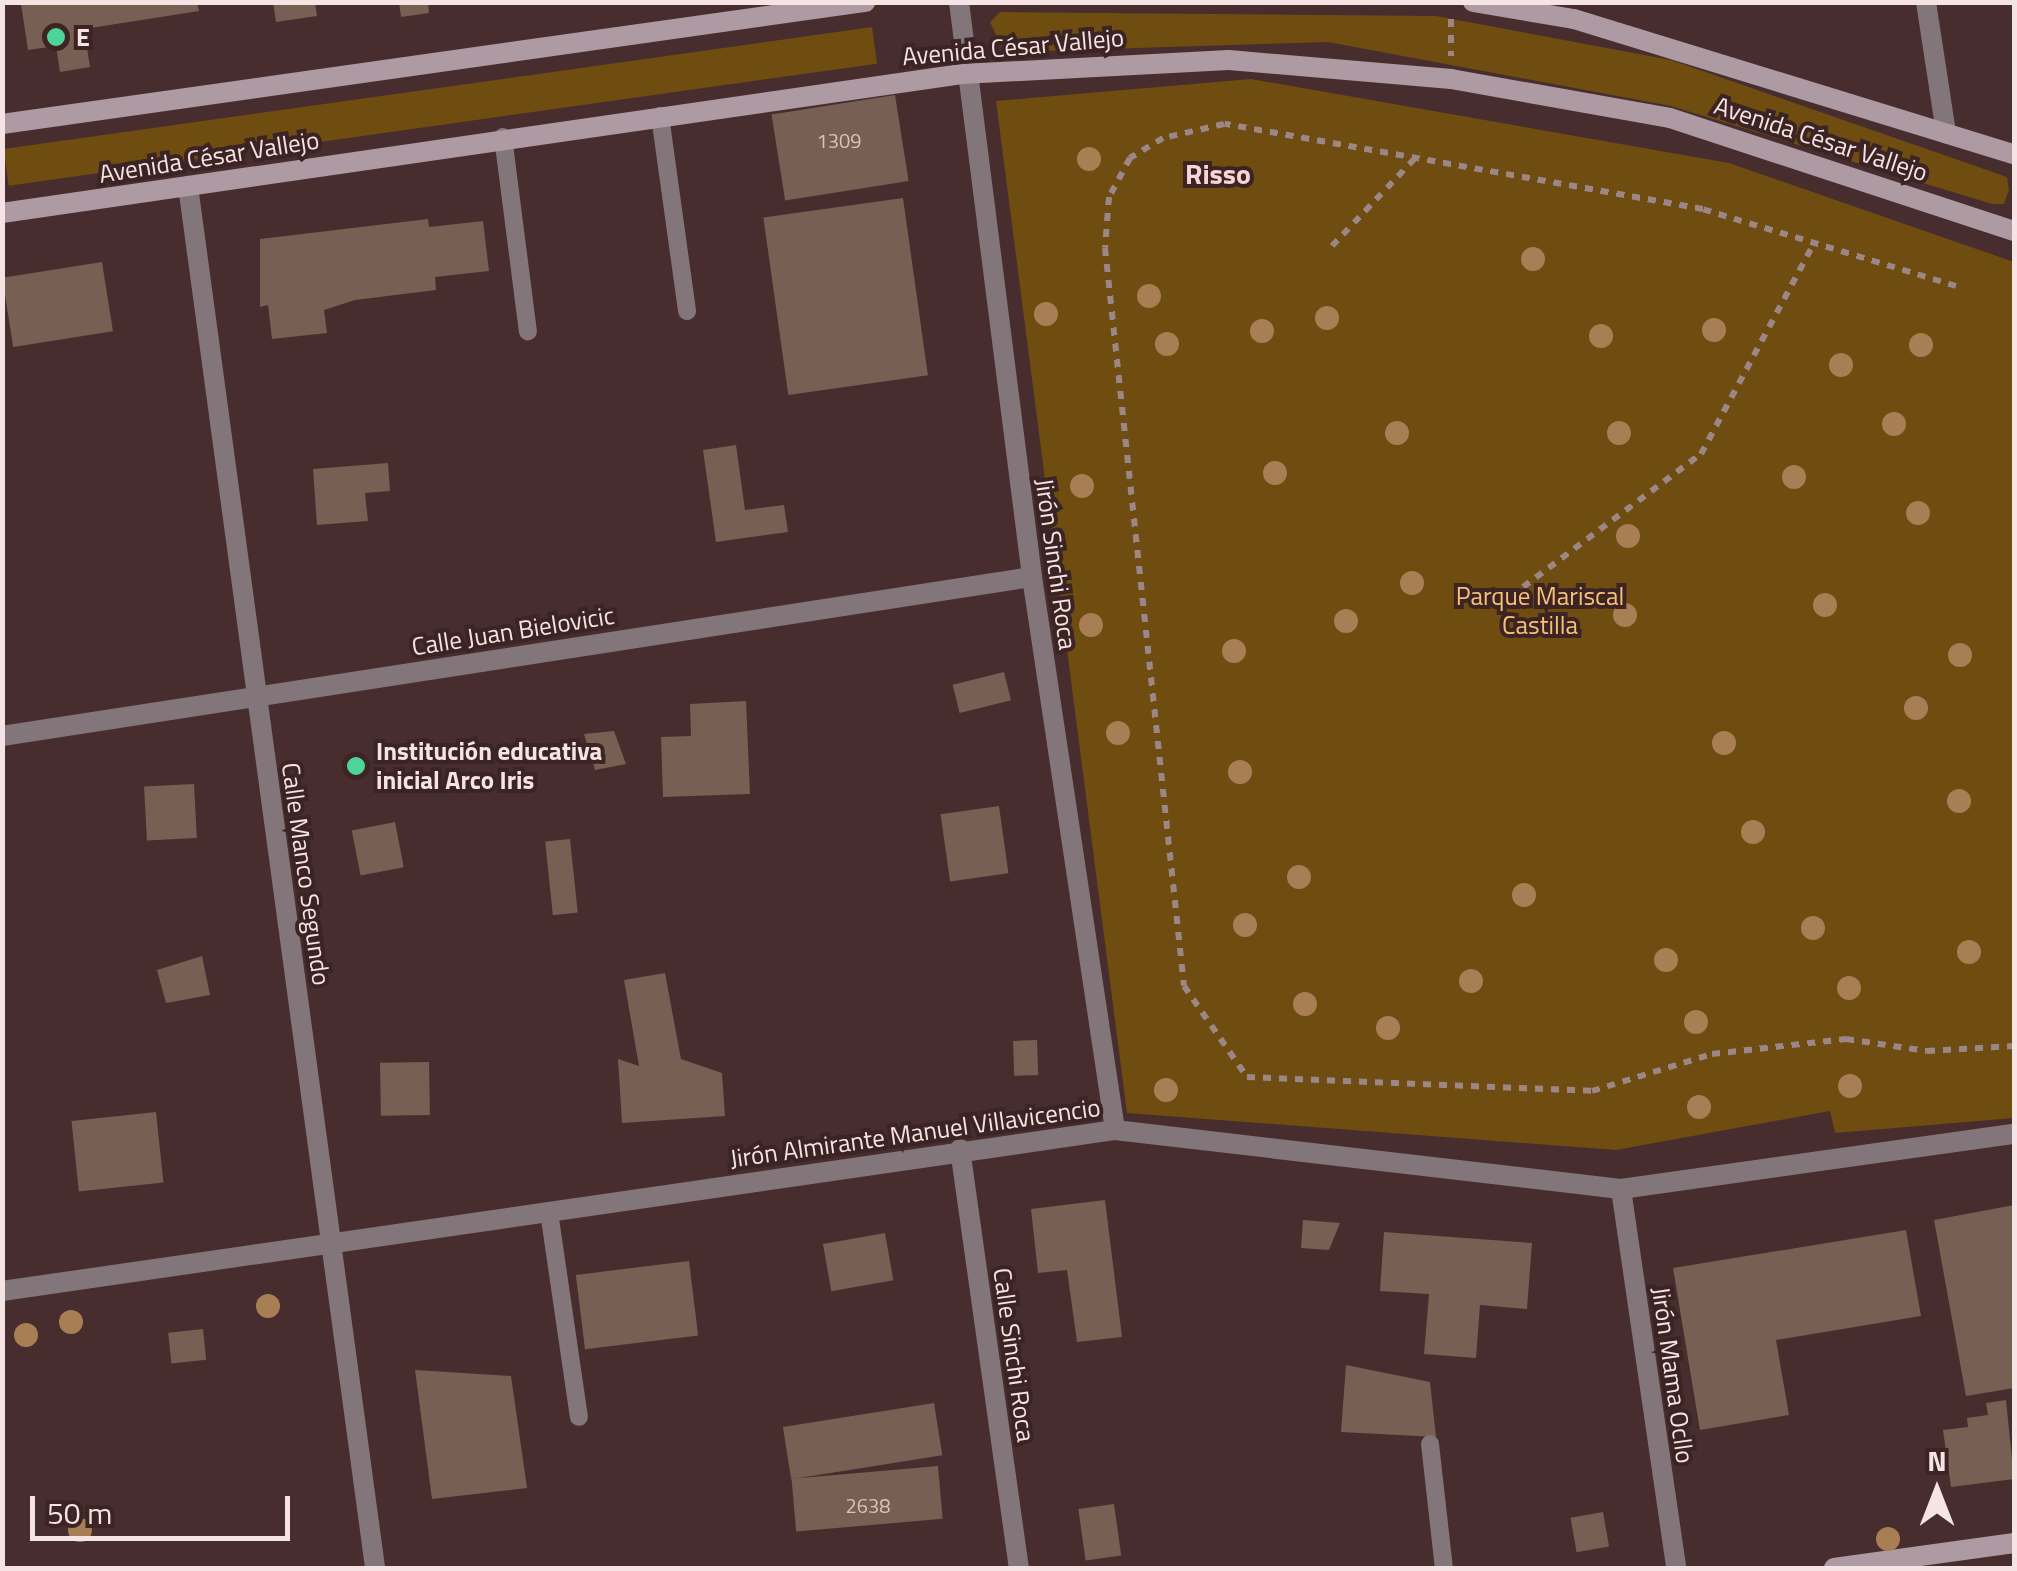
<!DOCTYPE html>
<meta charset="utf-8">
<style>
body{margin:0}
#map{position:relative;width:2017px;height:1571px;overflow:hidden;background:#472d2e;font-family:"Titillium Web",sans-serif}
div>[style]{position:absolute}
.green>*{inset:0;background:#6f4c10;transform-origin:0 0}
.building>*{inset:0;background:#775f53;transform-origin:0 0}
.path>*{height:6px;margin-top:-3px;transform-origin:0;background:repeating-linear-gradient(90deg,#9c8686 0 8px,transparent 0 16px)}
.lane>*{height:18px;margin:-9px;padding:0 9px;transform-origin:9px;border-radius:9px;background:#82767b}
.street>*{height:20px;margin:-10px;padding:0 10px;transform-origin:10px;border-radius:10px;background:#82767b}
.secondary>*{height:20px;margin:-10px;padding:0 10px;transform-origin:10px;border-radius:10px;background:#ad9aa2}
.trees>*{width:24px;height:24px;margin:-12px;border-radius:50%;background:#a87f55}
.dots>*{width:28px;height:28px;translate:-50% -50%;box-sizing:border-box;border:5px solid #3c2324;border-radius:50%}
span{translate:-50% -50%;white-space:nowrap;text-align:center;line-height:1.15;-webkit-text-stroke:8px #3c2324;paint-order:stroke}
.number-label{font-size:20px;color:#d6c3c0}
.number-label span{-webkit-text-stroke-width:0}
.poi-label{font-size:25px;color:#f6e4e4;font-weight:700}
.left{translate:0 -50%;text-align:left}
.street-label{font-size:25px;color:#f6e4e4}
.park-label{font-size:25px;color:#f7c275}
.neighbourhood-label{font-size:28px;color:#f8d6d6;font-weight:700}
.frame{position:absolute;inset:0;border:5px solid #f6e4e4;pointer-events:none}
.north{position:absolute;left:1887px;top:1441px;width:100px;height:100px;-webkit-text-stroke:8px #3c2324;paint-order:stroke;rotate:0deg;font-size:28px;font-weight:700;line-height:40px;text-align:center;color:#f6e4e4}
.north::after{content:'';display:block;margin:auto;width:35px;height:45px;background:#f6e4e4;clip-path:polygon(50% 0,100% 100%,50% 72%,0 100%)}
.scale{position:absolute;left:30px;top:1496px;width:260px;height:45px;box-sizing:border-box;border:5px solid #f6e4e4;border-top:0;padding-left:12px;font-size:30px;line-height:35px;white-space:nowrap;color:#f6e4e4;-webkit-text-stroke:8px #3c2324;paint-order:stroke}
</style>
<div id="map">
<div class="green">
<i style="clip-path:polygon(1000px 12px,1436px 16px,1671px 60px,2007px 177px,2009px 190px,2004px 204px,1992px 204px,1671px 106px,1328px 42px,1004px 52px,990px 22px)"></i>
<i style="left:872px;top:27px;width:37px;height:877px;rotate:82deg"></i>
<i style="clip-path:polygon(1251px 79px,1729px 163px,2014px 262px,2014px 1118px,1835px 1133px,1830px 1111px,1616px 1150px,1127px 1113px,996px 101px)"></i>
</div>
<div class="building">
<i style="clip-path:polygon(197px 2px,199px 11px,84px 29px,90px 67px,60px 72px,56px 46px,28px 50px,21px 4px)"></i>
<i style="clip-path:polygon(273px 2px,315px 2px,317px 16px,276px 22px)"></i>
<i style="clip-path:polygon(399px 2px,428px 2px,429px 13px,401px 17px)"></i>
<i style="left:895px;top:95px;width:87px;height:125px;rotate:81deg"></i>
<i style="left:903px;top:198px;width:179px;height:141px;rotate:82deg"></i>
<i style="clip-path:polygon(428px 219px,429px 227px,483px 221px,489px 271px,435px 277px,436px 290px,355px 300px,324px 310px,327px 333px,272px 339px,268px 305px,260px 307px,260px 239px)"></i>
<i style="left:102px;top:262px;width:70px;height:101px;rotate:81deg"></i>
<i style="clip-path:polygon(736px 445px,745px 510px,784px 505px,788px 532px,716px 542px,703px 450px)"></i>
<i style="clip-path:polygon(388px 463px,390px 491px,365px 493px,368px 521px,317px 525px,313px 469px)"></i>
<i style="left:1004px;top:672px;width:29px;height:53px;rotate:76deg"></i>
<i style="clip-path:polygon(746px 701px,750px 794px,663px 797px,661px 737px,691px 736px,690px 704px)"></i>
<i style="clip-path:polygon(614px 731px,626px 764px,595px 770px,584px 734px)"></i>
<i style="left:194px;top:784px;width:54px;height:50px;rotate:87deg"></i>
<i style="left:999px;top:806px;width:68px;height:59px;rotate:82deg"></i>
<i style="left:395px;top:822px;width:46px;height:44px;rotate:79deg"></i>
<i style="left:570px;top:839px;width:74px;height:25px;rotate:84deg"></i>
<i style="clip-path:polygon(202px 956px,210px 995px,166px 1003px,157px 970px)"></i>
<i style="clip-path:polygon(665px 973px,681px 1059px,722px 1073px,725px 1116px,622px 1123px,618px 1059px,639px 1066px,624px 980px)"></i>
<i style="left:1037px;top:1040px;width:35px;height:24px;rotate:88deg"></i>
<i style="left:429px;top:1062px;width:53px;height:49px;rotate:89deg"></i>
<i style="left:156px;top:1112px;width:71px;height:85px;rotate:84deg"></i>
<i style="clip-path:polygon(1105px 1200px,1122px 1337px,1077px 1342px,1067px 1270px,1038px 1273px,1031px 1209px)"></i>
<i style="clip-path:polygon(2014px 1205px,2014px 1388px,1966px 1396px,1934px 1220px)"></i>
<i style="clip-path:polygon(1303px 1220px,1340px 1223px,1329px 1250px,1301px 1248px)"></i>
<i style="clip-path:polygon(1906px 1230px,1921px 1316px,1776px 1340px,1789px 1415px,1700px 1430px,1673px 1268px)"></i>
<i style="clip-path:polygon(1384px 1232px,1532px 1243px,1527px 1309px,1480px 1305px,1476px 1358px,1424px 1354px,1429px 1294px,1380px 1291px)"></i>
<i style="left:885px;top:1233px;width:48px;height:63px;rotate:80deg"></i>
<i style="left:689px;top:1261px;width:75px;height:114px;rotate:83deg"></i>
<i style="left:203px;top:1329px;width:31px;height:35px;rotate:84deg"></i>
<i style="clip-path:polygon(1346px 1365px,1430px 1382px,1436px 1437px,1341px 1432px)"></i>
<i style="clip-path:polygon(415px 1370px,511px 1376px,527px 1488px,432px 1499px)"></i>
<i style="clip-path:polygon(2006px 1400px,2014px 1479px,1951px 1487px,1943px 1430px,1968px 1427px,1967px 1418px,1988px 1415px,1986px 1403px)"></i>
<i style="left:934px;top:1403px;width:53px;height:153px;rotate:81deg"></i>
<i style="left:938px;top:1466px;width:53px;height:147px;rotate:85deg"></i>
<i style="left:1114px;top:1504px;width:52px;height:36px;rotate:82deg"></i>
<i style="left:1603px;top:1512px;width:35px;height:33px;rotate:80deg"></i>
</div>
<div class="path">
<i style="left:1451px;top:19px;width:37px;rotate:90deg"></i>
<i style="left:1332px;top:246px;width:128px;rotate:-46.6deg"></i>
<i style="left:1956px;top:286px;width:264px;rotate:-163.1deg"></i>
<i style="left:1703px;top:209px;width:486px;rotate:-169.9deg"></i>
<i style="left:1224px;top:124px;width:63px;rotate:167.1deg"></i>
<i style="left:1163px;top:138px;width:39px;rotate:149deg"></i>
<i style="left:1130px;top:158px;width:44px;rotate:118.3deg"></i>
<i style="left:1109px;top:197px;width:51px;rotate:94.5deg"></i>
<i style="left:1105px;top:248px;width:742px;rotate:83.89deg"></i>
<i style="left:1184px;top:986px;width:111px;rotate:55.3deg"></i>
<i style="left:1247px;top:1077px;width:345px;rotate:2.3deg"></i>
<i style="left:1592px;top:1091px;width:126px;rotate:-17.1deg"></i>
<i style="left:1712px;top:1054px;width:135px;rotate:-6.4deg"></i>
<i style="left:1846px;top:1039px;width:82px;rotate:8.4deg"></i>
<i style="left:1927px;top:1051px;width:87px;rotate:-3.3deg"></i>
<i style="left:1523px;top:587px;width:222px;rotate:-36.8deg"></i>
<i style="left:1701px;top:454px;width:239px;rotate:-61.8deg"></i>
</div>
<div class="lane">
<i style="left:660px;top:116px;width:197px;rotate:82.1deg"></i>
<i style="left:503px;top:137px;width:196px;rotate:82.7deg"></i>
<i style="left:549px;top:1212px;width:207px;rotate:81.7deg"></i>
<i style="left:1430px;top:1444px;width:125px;rotate:83.6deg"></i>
</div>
<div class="street">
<i style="left:959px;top:2px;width:580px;rotate:82.76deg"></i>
<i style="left:1032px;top:577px;width:559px;rotate:81.46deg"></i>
<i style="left:1926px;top:2px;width:133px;rotate:81.3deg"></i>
<i style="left:188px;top:186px;width:1395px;rotate:82.29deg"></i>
<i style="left:2px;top:736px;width:1042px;rotate:-8.78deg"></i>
<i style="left:960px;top:1149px;width:423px;rotate:82deg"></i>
<i style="left:1621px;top:1189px;width:383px;rotate:81.7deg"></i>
<i style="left:2px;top:1291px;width:1125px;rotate:-8.23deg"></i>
<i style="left:1115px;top:1130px;width:509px;rotate:6.65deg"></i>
<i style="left:1621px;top:1189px;width:397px;rotate:-8deg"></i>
</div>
<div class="secondary">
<i style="left:1473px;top:2px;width:102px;rotate:9.6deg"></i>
<i style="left:1574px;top:19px;width:460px;rotate:17.1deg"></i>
<i style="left:2px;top:124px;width:872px;rotate:-8.05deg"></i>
<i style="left:2px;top:213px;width:970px;rotate:-8.24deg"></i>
<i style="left:962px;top:74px;width:267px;rotate:-3deg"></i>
<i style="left:1229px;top:60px;width:223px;rotate:4.9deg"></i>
<i style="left:1451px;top:79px;width:222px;rotate:10.1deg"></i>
<i style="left:1670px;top:118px;width:362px;rotate:18.2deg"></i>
<i style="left:1834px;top:1568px;width:182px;rotate:-7.9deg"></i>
</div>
<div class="trees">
<i style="left:1089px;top:159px"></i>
<i style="left:1533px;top:259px"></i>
<i style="left:1149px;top:296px"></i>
<i style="left:1046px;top:314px"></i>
<i style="left:1327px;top:318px"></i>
<i style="left:1714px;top:330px"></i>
<i style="left:1262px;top:331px"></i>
<i style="left:1601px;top:336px"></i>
<i style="left:1167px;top:344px"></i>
<i style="left:1921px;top:345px"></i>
<i style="left:1841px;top:365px"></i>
<i style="left:1894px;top:424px"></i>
<i style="left:1397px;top:433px"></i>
<i style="left:1619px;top:433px"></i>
<i style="left:1275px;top:473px"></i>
<i style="left:1794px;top:477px"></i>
<i style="left:1082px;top:486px"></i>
<i style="left:1918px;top:513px"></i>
<i style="left:1628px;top:536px"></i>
<i style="left:1412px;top:583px"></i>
<i style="left:1825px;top:605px"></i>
<i style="left:1625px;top:615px"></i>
<i style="left:1346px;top:621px"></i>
<i style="left:1091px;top:625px"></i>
<i style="left:1234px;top:651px"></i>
<i style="left:1960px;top:655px"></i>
<i style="left:1916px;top:708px"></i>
<i style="left:1118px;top:733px"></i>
<i style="left:1724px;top:743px"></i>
<i style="left:1240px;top:772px"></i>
<i style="left:1959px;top:801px"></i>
<i style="left:1753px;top:832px"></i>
<i style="left:1299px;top:877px"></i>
<i style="left:1524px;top:895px"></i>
<i style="left:1245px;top:925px"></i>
<i style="left:1813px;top:928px"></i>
<i style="left:1969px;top:952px"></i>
<i style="left:1666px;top:960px"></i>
<i style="left:1471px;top:981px"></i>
<i style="left:1849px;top:988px"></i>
<i style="left:1305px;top:1004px"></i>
<i style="left:1696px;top:1022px"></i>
<i style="left:1388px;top:1028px"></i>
<i style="left:1850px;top:1086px"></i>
<i style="left:1166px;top:1090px"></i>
<i style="left:1699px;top:1107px"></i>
<i style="left:268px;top:1306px"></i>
<i style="left:71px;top:1322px"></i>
<i style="left:26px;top:1335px"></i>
<i style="left:80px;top:1530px"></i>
<i style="left:1888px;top:1539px"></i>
</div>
<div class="dots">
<i style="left:56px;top:37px;background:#4ed399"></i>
<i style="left:356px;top:766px;background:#4ed399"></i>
</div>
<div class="number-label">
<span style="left:839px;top:140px">1309</span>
<span style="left:868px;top:1505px">2638</span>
</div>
<div class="poi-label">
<span class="left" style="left:76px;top:37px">E</span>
<span class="left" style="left:376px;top:766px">Institución educativa<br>inicial Arco Iris</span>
</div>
<div class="street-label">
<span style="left:1013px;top:47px;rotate:-5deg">Avenida César Vallejo</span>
<span style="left:1821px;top:139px;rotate:18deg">Avenida César Vallejo</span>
<span style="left:209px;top:157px;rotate:-9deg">Avenida César Vallejo</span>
<span style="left:1056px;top:564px;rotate:82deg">Jirón Sinchi Roca</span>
<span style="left:513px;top:631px;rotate:-9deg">Calle Juan Bielovicic</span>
<span style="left:306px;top:874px;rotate:82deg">Calle Manco Segundo</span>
<span style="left:915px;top:1133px;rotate:-8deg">Jirón Almirante Manuel Villavicencio</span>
<span style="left:1014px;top:1355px;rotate:82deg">Calle Sinchi Roca</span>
<span style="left:1673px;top:1375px;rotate:82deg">Jirón Mama Ocllo</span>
</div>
<div class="park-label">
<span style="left:1540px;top:611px">Parque Mariscal<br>Castilla</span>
</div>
<div class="neighbourhood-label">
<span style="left:1218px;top:174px">Risso</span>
</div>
<div class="frame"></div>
<div class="north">N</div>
<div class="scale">50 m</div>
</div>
